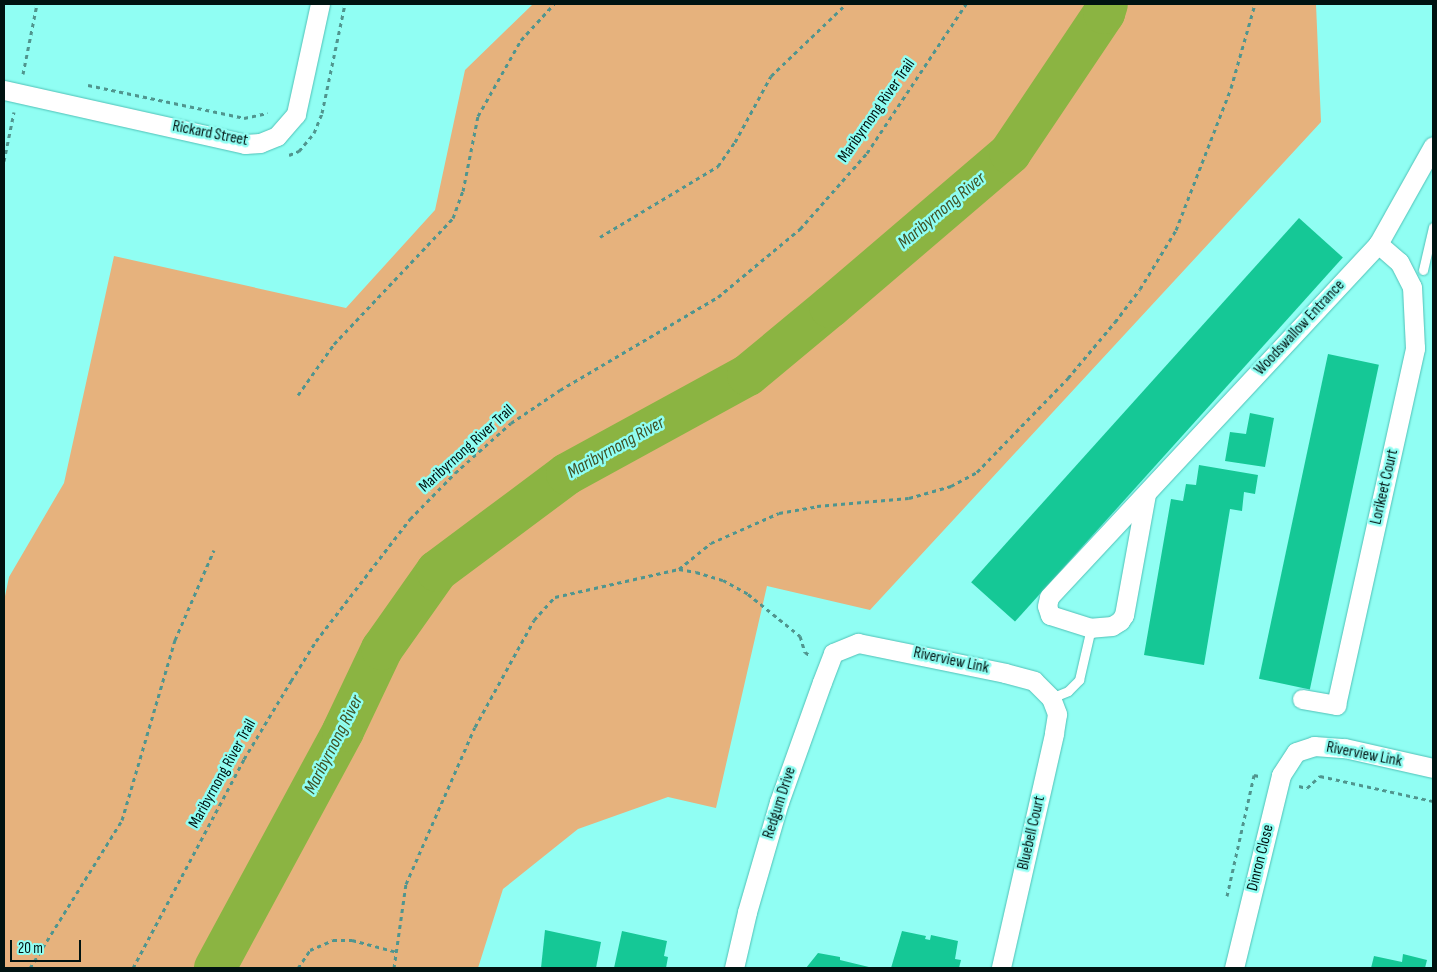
<!DOCTYPE html>
<style>
body{margin:0}
#map{position:relative;width:1437px;height:972px;overflow:hidden;background:#90fef3;font-family:"Sofia Sans Condensed",sans-serif}
div>[style]{position:absolute}
.green>*{inset:0;background:#e6b27d}
.river>*{height:42px;margin:-21px;padding:0 21px;transform-origin:21px;border-radius:21px;background:#8bb442}
.building>*{inset:0;background:#15c896;transform-origin:0 0}
.path>*{height:3px;margin-top:-1.5px;transform-origin:0;background:repeating-linear-gradient(90deg,#50958e 0 4px,transparent 0 8px)}
.roads{filter:drop-shadow(0 0 1px #50c1b7) drop-shadow(0 0 1px #50c1b7)}
.lane>*{height:9px;margin:-4.5px;padding:0 4.5px;transform-origin:4.5px;border-radius:4.5px;background:#fff}
.street>*{height:19px;margin:-9.5px;padding:0 9.5px;transform-origin:9.5px;border-radius:9.5px;background:#fff}
span{translate:-50% -50%;white-space:nowrap;text-align:center;line-height:1.15;-webkit-text-stroke:5px #90fef3;paint-order:stroke}
.street-label{font-size:16px;color:#001311}
.water-label{font-size:18px;color:#405124;font-style:italic}
.frame{position:absolute;inset:0;border:5px solid #001311;pointer-events:none}
.scale{position:absolute;left:10px;top:940px;width:71px;height:22px;box-sizing:border-box;border:2px solid #001311;border-top:0;padding-left:6px;font-size:15px;line-height:18px;white-space:nowrap;color:#001311;-webkit-text-stroke:4px #90fef3;paint-order:stroke}
</style>
<div id="map">
<div class="green">
<i style="clip-path:polygon(533px 4px,1316px 4px,1321px 122px,870px 610px,767px 586px,716px 808px,668px 797px,578px 829px,503px 889px,478px 968px,4px 968px,4px 601px,9px 577px,64px 483px,114px 256px,346px 308px,435px 210px,465px 70px)"></i>
</div>
<div class="river">
<i style="left:215px;top:968px;width:269px;rotate:-61.6deg"></i>
<i style="left:343px;top:731px;width:91px;rotate:-64.6deg"></i>
<i style="left:382px;top:649px;width:95px;rotate:-54.8deg"></i>
<i style="left:437px;top:571px;width:162px;rotate:-36.7deg"></i>
<i style="left:567px;top:474px;width:206px;rotate:-28.7deg"></i>
<i style="left:748px;top:375px;width:107px;rotate:-39.7deg"></i>
<i style="left:830px;top:307px;width:237px;rotate:-40.5deg"></i>
<i style="left:1010px;top:153px;width:169px;rotate:-56.1deg"></i>
<i style="left:1104px;top:13px;width:9px;rotate:-72deg"></i>
</div>
<div class="building">
<i style="left:1299px;top:218px;width:59px;height:490px;rotate:42deg"></i>
<i style="left:1328px;top:354px;width:52px;height:332px;rotate:12deg"></i>
<i style="clip-path:polygon(1250px 413px,1274px 418px,1265px 467px,1225px 461px,1230px 432px,1246px 434px)"></i>
<i style="clip-path:polygon(1199px 465px,1258px 475px,1255px 494px,1244px 492px,1242px 511px,1230px 509px,1204px 665px,1144px 655px,1171px 499px,1183px 501px,1186px 484px,1196px 485px)"></i>
<i style="clip-path:polygon(545px 930px,601px 942px,596px 968px,541px 968px)"></i>
<i style="clip-path:polygon(622px 931px,667px 941px,664px 956px,668px 957px,666px 968px,614px 968px)"></i>
<i style="clip-path:polygon(902px 931px,926px 936px,925px 939px,930px 940px,931px 935px,958px 941px,955px 959px,961px 960px,959px 968px,891px 968px)"></i>
<i style="clip-path:polygon(818px 953px,840px 957px,840px 960px,873px 968px,806px 968px)"></i>
<i style="clip-path:polygon(1403px 954px,1427px 960px,1425px 968px,1371px 968px,1374px 956px,1402px 962px)"></i>
</div>
<div class="path">
<i style="left:23px;top:74px;width:71px;rotate:-78.7deg"></i>
<i style="left:88px;top:85px;width:159px;rotate:11.9deg"></i>
<i style="left:244px;top:118px;width:24px;rotate:-12deg"></i>
<i style="left:289px;top:155px;width:11px;rotate:-22deg"></i>
<i style="left:299px;top:151px;width:23px;rotate:-50deg"></i>
<i style="left:314px;top:133px;width:22px;rotate:-68deg"></i>
<i style="left:322px;top:113px;width:111px;rotate:-78.1deg"></i>
<i style="left:4px;top:161px;width:50px;rotate:-78.5deg"></i>
<i style="left:600px;top:237px;width:138px;rotate:-31deg"></i>
<i style="left:718px;top:166px;width:29px;rotate:-55deg"></i>
<i style="left:735px;top:142px;width:75px;rotate:-61.4deg"></i>
<i style="left:771px;top:76px;width:104px;rotate:-43.8deg"></i>
<i style="left:298px;top:395px;width:62px;rotate:-54.8deg"></i>
<i style="left:334px;top:344px;width:173px;rotate:-46.6deg"></i>
<i style="left:453px;top:218px;width:29px;rotate:-70deg"></i>
<i style="left:463px;top:191px;width:76px;rotate:-78.7deg"></i>
<i style="left:478px;top:116px;width:87px;rotate:-60.5deg"></i>
<i style="left:521px;top:40px;width:49px;rotate:-47.5deg"></i>
<i style="left:679px;top:569px;width:41px;rotate:-39.1deg"></i>
<i style="left:711px;top:543px;width:74px;rotate:-23.8deg"></i>
<i style="left:779px;top:513px;width:39px;rotate:-10deg"></i>
<i style="left:817px;top:506px;width:92px;rotate:-5deg"></i>
<i style="left:909px;top:498px;width:44px;rotate:-15.9deg"></i>
<i style="left:951px;top:486px;width:30px;rotate:-28deg"></i>
<i style="left:977px;top:472px;width:131px;rotate:-45.9deg"></i>
<i style="left:1068px;top:378px;width:73px;rotate:-50deg"></i>
<i style="left:1115px;top:322px;width:41px;rotate:-52.9deg"></i>
<i style="left:1140px;top:289px;width:69px;rotate:-58.6deg"></i>
<i style="left:1176px;top:230px;width:152px;rotate:-68.8deg"></i>
<i style="left:1231px;top:88px;width:87px;rotate:-74.1deg"></i>
<i style="left:1299px;top:786px;width:8px;rotate:14deg"></i>
<i style="left:1307px;top:788px;width:18px;rotate:-43deg"></i>
<i style="left:1320px;top:776px;width:116px;rotate:12.5deg"></i>
<i style="left:1227px;top:896px;width:124px;rotate:-77.4deg"></i>
<i style="left:1254px;top:775px;width:5px;rotate:11deg"></i>
<i style="left:30px;top:968px;width:174px;rotate:-58.1deg"></i>
<i style="left:122px;top:820px;width:188px;rotate:-73.6deg"></i>
<i style="left:175px;top:640px;width:98px;rotate:-66.6deg"></i>
<i style="left:133px;top:968px;width:237px;rotate:-62deg"></i>
<i style="left:244px;top:759px;width:91px;rotate:-58.9deg"></i>
<i style="left:291px;top:681px;width:47px;rotate:-58deg"></i>
<i style="left:316px;top:641px;width:154px;rotate:-52.4deg"></i>
<i style="left:410px;top:519px;width:64px;rotate:-45.6deg"></i>
<i style="left:455px;top:473px;width:75px;rotate:-41.8deg"></i>
<i style="left:511px;top:423px;width:59px;rotate:-34deg"></i>
<i style="left:560px;top:390px;width:183px;rotate:-30.5deg"></i>
<i style="left:718px;top:297px;width:107px;rotate:-39.7deg"></i>
<i style="left:800px;top:229px;width:101px;rotate:-48.6deg"></i>
<i style="left:867px;top:153px;width:179px;rotate:-56.4deg"></i>
<i style="left:298px;top:968px;width:22px;rotate:-56deg"></i>
<i style="left:310px;top:950px;width:25px;rotate:-23deg"></i>
<i style="left:333px;top:940px;width:19px"></i>
<i style="left:352px;top:940px;width:47px;rotate:14.9deg"></i>
<i style="left:394px;top:968px;width:85px;rotate:-81.9deg"></i>
<i style="left:406px;top:884px;width:171px;rotate:-66.3deg"></i>
<i style="left:475px;top:727px;width:122px;rotate:-61.1deg"></i>
<i style="left:534px;top:620px;width:31px;rotate:-48deg"></i>
<i style="left:555px;top:597px;width:127px;rotate:-12.7deg"></i>
<i style="left:679px;top:569px;width:17px;rotate:10deg"></i>
<i style="left:696px;top:572px;width:28px;rotate:17deg"></i>
<i style="left:723px;top:580px;width:29px;rotate:29deg"></i>
<i style="left:748px;top:594px;width:67px;rotate:38.9deg"></i>
<i style="left:800px;top:636px;width:17px;rotate:73deg"></i>
<i style="left:805px;top:652px;width:7px;rotate:34deg"></i>
</div>
<div class="roads">
<div class="lane">
<i style="left:1423px;top:270px;width:44px;rotate:-76.9deg"></i>
<i style="left:1051px;top:698px;width:18px;rotate:-22deg"></i>
<i style="left:1068px;top:691px;width:16px;rotate:-45deg"></i>
<i style="left:1079px;top:680px;width:53px;rotate:-77deg"></i>
</div>
<div class="street">
<i style="left:4px;top:90px;width:247px;rotate:12.6deg"></i>
<i style="left:245px;top:144px;width:15px;rotate:-4deg"></i>
<i style="left:260px;top:143px;width:18px;rotate:-22deg"></i>
<i style="left:277px;top:136px;width:29px;rotate:-49deg"></i>
<i style="left:296px;top:114px;width:113px;rotate:-77.7deg"></i>
<i style="left:1146px;top:494px;width:123px;rotate:100.3deg"></i>
<i style="left:1124px;top:615px;width:7px;rotate:124deg"></i>
<i style="left:1120px;top:621px;width:9px;rotate:148deg"></i>
<i style="left:1112px;top:626px;width:21px;rotate:175deg"></i>
<i style="left:1091px;top:628px;width:43px;rotate:-162.4deg"></i>
<i style="left:1050px;top:615px;width:9px;rotate:-108deg"></i>
<i style="left:1047px;top:606px;width:9px;rotate:-77deg"></i>
<i style="left:1049px;top:597px;width:483px;rotate:-47deg"></i>
<i style="left:1378px;top:244px;width:112px;rotate:-60.7deg"></i>
<i style="left:1302px;top:699px;width:35px;rotate:10deg"></i>
<i style="left:1336px;top:705px;width:366px;rotate:-77.5deg"></i>
<i style="left:1415px;top:348px;width:61px;rotate:-92.8deg"></i>
<i style="left:1412px;top:287px;width:28px;rotate:-117deg"></i>
<i style="left:1399px;top:262px;width:28px;rotate:-139deg"></i>
<i style="left:734px;top:968px;width:57px;rotate:-76.9deg"></i>
<i style="left:747px;top:912px;width:115px;rotate:-73.8deg"></i>
<i style="left:779px;top:802px;width:127px;rotate:-70.3deg"></i>
<i style="left:822px;top:682px;width:31px;rotate:-69deg"></i>
<i style="left:833px;top:653px;width:27px;rotate:-22deg"></i>
<i style="left:858px;top:643px;width:150px;rotate:11.5deg"></i>
<i style="left:1005px;top:673px;width:30px;rotate:15deg"></i>
<i style="left:1034px;top:681px;width:24px;rotate:45deg"></i>
<i style="left:1051px;top:698px;width:17px;rotate:69deg"></i>
<i style="left:1057px;top:714px;width:20px;rotate:99deg"></i>
<i style="left:1054px;top:734px;width:240px;rotate:102.8deg"></i>
<i style="left:1234px;top:968px;width:199px;rotate:-76.3deg"></i>
<i style="left:1281px;top:775px;width:27px;rotate:-57deg"></i>
<i style="left:1296px;top:752px;width:19px;rotate:-18deg"></i>
<i style="left:1314px;top:746px;width:31px;rotate:4deg"></i>
<i style="left:1345px;top:748px;width:90px;rotate:12.8deg"></i>
</div>
</div>
<div class="street-label">
<span style="left:877px;top:111px;rotate:-55deg">Maribyrnong River Trail</span>
<span style="left:210px;top:134px;rotate:11deg">Rickard Street</span>
<span style="left:1300px;top:328px;rotate:-47deg">Woodswallow Entrance</span>
<span style="left:467px;top:449px;rotate:-42deg">Maribyrnong River Trail</span>
<span style="left:1385px;top:487px;rotate:-77deg">Lorikeet Court</span>
<span style="left:951px;top:661px;rotate:12deg">Riverview Link</span>
<span style="left:1364px;top:755px;rotate:11deg">Riverview Link</span>
<span style="left:223px;top:774px;rotate:-61deg">Maribyrnong River Trail</span>
<span style="left:780px;top:803px;rotate:-72deg">Redgum Drive</span>
<span style="left:1032px;top:833px;rotate:-77deg">Bluebell Court</span>
<span style="left:1261px;top:858px;rotate:-76deg">Dinron Close</span>
</div>
<div class="water-label">
<span style="left:942px;top:211px;rotate:-40deg">Maribyrnong River</span>
<span style="left:616px;top:448px;rotate:-29deg">Maribyrnong River</span>
<span style="left:334px;top:745px;rotate:-63deg">Maribyrnong River</span>
</div>
<div class="frame"></div>
<div class="scale">20 m</div>
</div>
